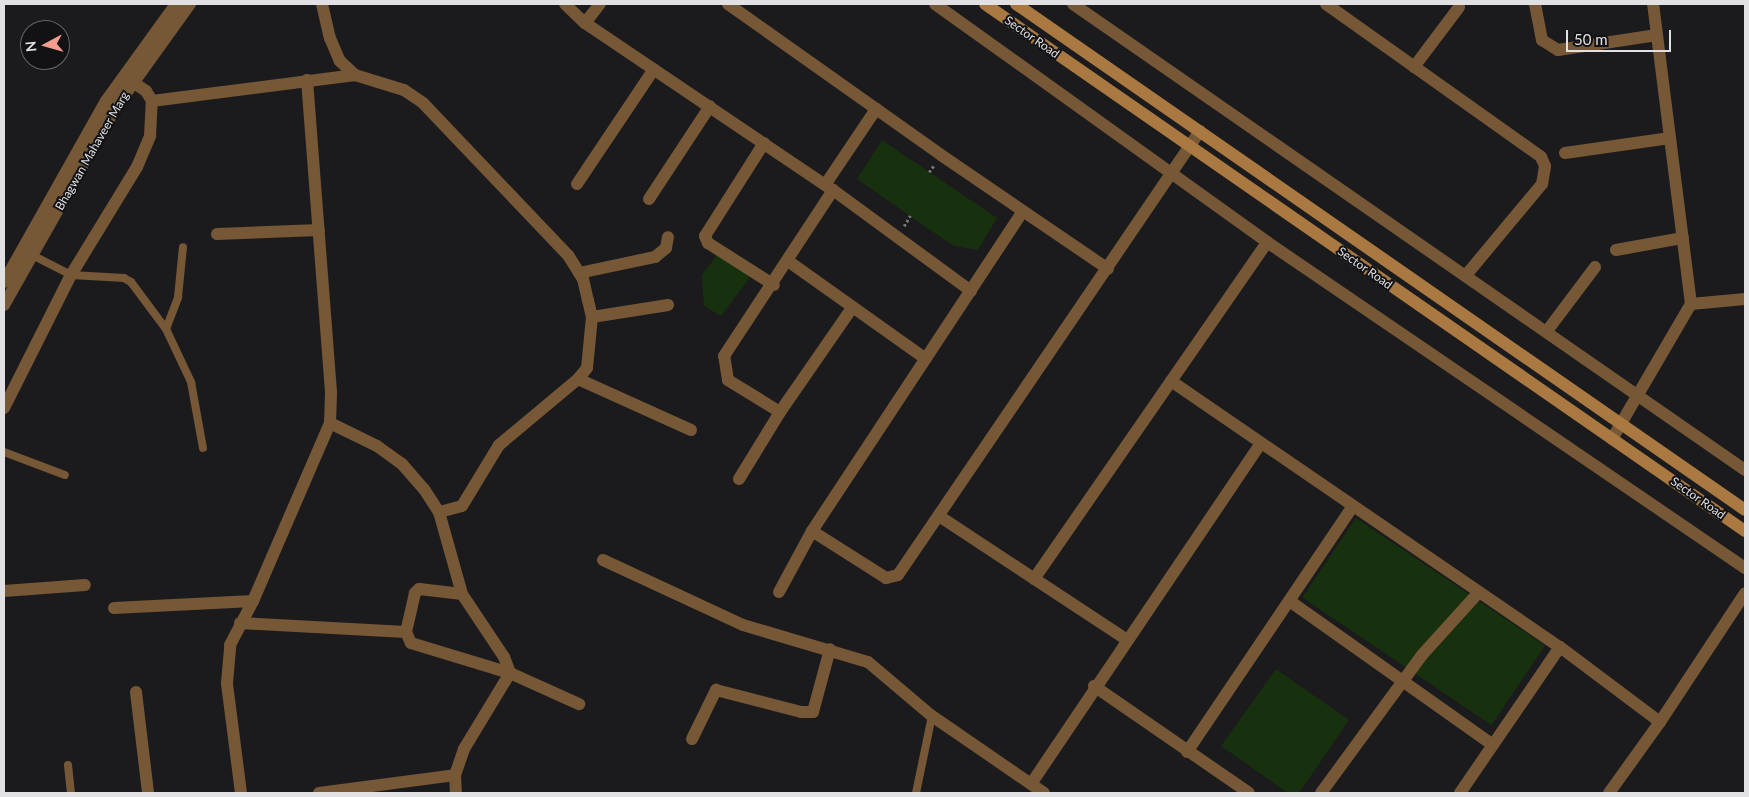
<!DOCTYPE html>
<style>
body{margin:0}
#map{position:relative;width:1749px;height:797px;overflow:hidden;background:#1b1b1e;font-family:Lato,sans-serif}
div>[style]{position:absolute}
.green>*{inset:0;background:#17310e;transform-origin:0 0}
.path>*{height:2.5px;margin-top:-1.25px;transform-origin:0;background:repeating-linear-gradient(90deg,#757577 0 2.5px,transparent 0 5px)}
.service>*{height:8px;margin:-4px;padding:0 4px;transform-origin:4px;border-radius:4px;background:#765736}
.minor>*{height:12px;margin:-6px;padding:0 6px;transform-origin:6px;border-radius:6px;background:#765736}
.tertiary>*{height:12px;margin:-6px;padding:0 6px;transform-origin:6px;border-radius:6px;background:#765736}
.secondary>*{height:12px;margin:-6px;padding:0 6px;transform-origin:6px;border-radius:6px;background:#aa7941}
span{translate:-50% -50%;white-space:nowrap;text-align:center;line-height:1.15;-webkit-text-stroke:4px #121215;paint-order:stroke}
.street-label{font-size:12px;color:#e1e1e3}
.frame{position:absolute;inset:0;border:5px solid #e1e1e3;pointer-events:none}
.north{position:absolute;left:20px;top:20px;width:50px;height:50px;box-sizing:border-box;background:#121215;border:1px solid #656567;border-radius:50%;rotate:264deg;font-size:14px;font-weight:700;line-height:20px;text-align:center;color:#e1e1e3}
.north::after{content:'';display:block;margin:auto;width:18px;height:22px;background:#f59d8e;clip-path:polygon(50% 0,100% 100%,50% 72%,0 100%)}
.scale{position:absolute;left:1566px;top:30px;width:105px;height:22px;box-sizing:border-box;border:2px solid #e1e1e3;border-top:0;padding-left:6px;font-size:15px;line-height:18px;white-space:nowrap;color:#e1e1e3;-webkit-text-stroke:4px #121215;paint-order:stroke}
</style>
<div id="map">
<div class="green">
<i style="clip-path:polygon(882px 140px,997px 218px,978px 250px,952px 245px,857px 179px)"></i>
<i style="clip-path:polygon(720px 251px,750px 277px,721px 316px,704px 306px,702px 275px)"></i>
<i style="left:1356px;top:518px;width:228px;height:96px;rotate:34deg"></i>
<i style="clip-path:polygon(1276px 669px,1349px 720px,1299px 793px,1288px 793px,1221px 746px)"></i>
</div>
<div class="path">
<i style="left:929px;top:172px;width:9px;rotate:-54deg"></i>
<i style="left:904px;top:226px;width:12px;rotate:-59deg"></i>
</div>
<div class="service">
<i style="left:32px;top:255px;width:44px;rotate:27.1deg"></i>
<i style="left:71px;top:275px;width:53px;rotate:3.2deg"></i>
<i style="left:124px;top:278px;width:8px;rotate:30deg"></i>
<i style="left:131px;top:282px;width:59px;rotate:53.3deg"></i>
<i style="left:166px;top:329px;width:59px;rotate:64.7deg"></i>
<i style="left:191px;top:382px;width:67px;rotate:79.7deg"></i>
<i style="left:166px;top:329px;width:34px;rotate:-69deg"></i>
<i style="left:178px;top:297px;width:50px;rotate:-84.3deg"></i>
<i style="left:4px;top:452px;width:65px;rotate:20.7deg"></i>
<i style="left:68px;top:765px;width:28px;rotate:84deg"></i>
<i style="left:916px;top:793px;width:79px;rotate:-78.3deg"></i>
</div>
<div class="minor">
<i style="left:322px;top:4px;width:35px;rotate:77deg"></i>
<i style="left:330px;top:38px;width:25px;rotate:67deg"></i>
<i style="left:340px;top:61px;width:21px;rotate:43deg"></i>
<i style="left:355px;top:75px;width:51px;rotate:17deg"></i>
<i style="left:404px;top:90px;width:23px;rotate:34deg"></i>
<i style="left:423px;top:103px;width:210px;rotate:46.4deg"></i>
<i style="left:568px;top:255px;width:28px;rotate:58deg"></i>
<i style="left:583px;top:279px;width:22px;rotate:77deg"></i>
<i style="left:588px;top:300px;width:17px;rotate:77deg"></i>
<i style="left:592px;top:317px;width:51px;rotate:95.6deg"></i>
<i style="left:587px;top:368px;width:14px;rotate:129deg"></i>
<i style="left:578px;top:379px;width:103px;rotate:140.1deg"></i>
<i style="left:499px;top:445px;width:71px;rotate:121.2deg"></i>
<i style="left:462px;top:506px;width:24px;rotate:165deg"></i>
<i style="left:565px;top:4px;width:28px;rotate:44deg"></i>
<i style="left:585px;top:23px;width:299px;rotate:34deg"></i>
<i style="left:833px;top:190px;width:171px;rotate:36.2deg"></i>
<i style="left:728px;top:4px;width:261px;rotate:35.3deg"></i>
<i style="left:941px;top:155px;width:202px;rotate:34.3deg"></i>
<i style="left:935px;top:4px;width:408px;rotate:35.6deg"></i>
<i style="left:1267px;top:242px;width:579px;rotate:34.29deg"></i>
<i style="left:1073px;top:4px;width:818px;rotate:34.74deg"></i>
<i style="left:1326px;top:4px;width:264px;rotate:35.4deg"></i>
<i style="left:1541px;top:157px;width:10px;rotate:66deg"></i>
<i style="left:1545px;top:166px;width:18px;rotate:99deg"></i>
<i style="left:1542px;top:184px;width:117px;rotate:129.8deg"></i>
<i style="left:1535px;top:4px;width:37px;rotate:79deg"></i>
<i style="left:1542px;top:40px;width:19px;rotate:32deg"></i>
<i style="left:1558px;top:50px;width:100px;rotate:-8.6deg"></i>
<i style="left:585px;top:23px;width:24px;rotate:-52deg"></i>
<i style="left:1414px;top:67px;width:75px;rotate:-53.1deg"></i>
<i style="left:152px;top:101px;width:205px;rotate:-7.3deg"></i>
<i style="left:764px;top:143px;width:110px;rotate:122.4deg"></i>
<i style="left:705px;top:236px;width:8px;rotate:67deg"></i>
<i style="left:708px;top:243px;width:78px;rotate:32.5deg"></i>
<i style="left:1565px;top:153px;width:106px;rotate:-8.1deg"></i>
<i style="left:577px;top:184px;width:138px;rotate:-56.2deg"></i>
<i style="left:825px;top:185px;width:92px;rotate:-56.1deg"></i>
<i style="left:649px;top:199px;width:111px;rotate:-56.7deg"></i>
<i style="left:217px;top:234px;width:102px;rotate:-2.2deg"></i>
<i style="left:1616px;top:250px;width:68px;rotate:-10.2deg"></i>
<i style="left:788px;top:261px;width:169px;rotate:35.4deg"></i>
<i style="left:579px;top:273px;width:78px;rotate:-11.9deg"></i>
<i style="left:655px;top:257px;width:14px;rotate:-39deg"></i>
<i style="left:666px;top:248px;width:11px;rotate:-80deg"></i>
<i style="left:1691px;top:304px;width:54px;rotate:-5.3deg"></i>
<i style="left:592px;top:317px;width:77px;rotate:-9deg"></i>
<i style="left:1547px;top:331px;width:80px;rotate:-53.1deg"></i>
<i style="left:578px;top:379px;width:124px;rotate:24.3deg"></i>
<i style="left:1171px;top:381px;width:471px;rotate:34.4deg"></i>
<i style="left:1560px;top:647px;width:125px;rotate:36.9deg"></i>
<i style="left:4px;top:408px;width:149px;rotate:-63.3deg"></i>
<i style="left:71px;top:275px;width:127px;rotate:-58.6deg"></i>
<i style="left:137px;top:167px;width:34px;rotate:-67deg"></i>
<i style="left:150px;top:136px;width:35px;rotate:-87deg"></i>
<i style="left:152px;top:101px;width:12px;rotate:-121deg"></i>
<i style="left:146px;top:91px;width:25px;rotate:-146deg"></i>
<i style="left:780px;top:412px;width:61px;rotate:-148.4deg"></i>
<i style="left:728px;top:380px;width:24px;rotate:-99deg"></i>
<i style="left:724px;top:356px;width:199px;rotate:-56.7deg"></i>
<i style="left:330px;top:423px;width:52px;rotate:26.1deg"></i>
<i style="left:377px;top:446px;width:31px;rotate:36deg"></i>
<i style="left:402px;top:464px;width:33px;rotate:49deg"></i>
<i style="left:424px;top:489px;width:27px;rotate:57deg"></i>
<i style="left:439px;top:512px;width:85px;rotate:74.3deg"></i>
<i style="left:462px;top:594px;width:76px;rotate:56.3deg"></i>
<i style="left:504px;top:657px;width:17px;rotate:69deg"></i>
<i style="left:510px;top:673px;width:89px;rotate:121.2deg"></i>
<i style="left:464px;top:749px;width:28px;rotate:109deg"></i>
<i style="left:455px;top:775px;width:18px;rotate:87deg"></i>
<i style="left:1612px;top:439px;width:156px;rotate:-59.7deg"></i>
<i style="left:1691px;top:304px;width:302px;rotate:-97.2deg"></i>
<i style="left:739px;top:479px;width:79px;rotate:-58.5deg"></i>
<i style="left:780px;top:412px;width:126px;rotate:-55.3deg"></i>
<i style="left:939px;top:516px;width:225px;rotate:33.4deg"></i>
<i style="left:812px;top:531px;width:88px;rotate:32.4deg"></i>
<i style="left:886px;top:578px;width:12px;rotate:-14deg"></i>
<i style="left:898px;top:575px;width:537px;rotate:-55.78deg"></i>
<i style="left:603px;top:560px;width:154px;rotate:24.9deg"></i>
<i style="left:743px;top:625px;width:130px;rotate:16.5deg"></i>
<i style="left:868px;top:662px;width:84px;rotate:40.2deg"></i>
<i style="left:932px;top:716px;width:136px;rotate:34.5deg"></i>
<i style="left:1034px;top:579px;width:410px;rotate:-55.3deg"></i>
<i style="left:4px;top:591px;width:81px;rotate:-4.2deg"></i>
<i style="left:779px;top:592px;width:69px;rotate:-61.6deg"></i>
<i style="left:812px;top:531px;width:383px;rotate:-56.6deg"></i>
<i style="left:462px;top:594px;width:43px;rotate:-173.4deg"></i>
<i style="left:419px;top:589px;width:6px;rotate:135deg"></i>
<i style="left:415px;top:593px;width:40px;rotate:103deg"></i>
<i style="left:406px;top:632px;width:12px;rotate:66deg"></i>
<i style="left:411px;top:643px;width:103px;rotate:16.9deg"></i>
<i style="left:510px;top:673px;width:76px;rotate:24.2deg"></i>
<i style="left:1291px;top:602px;width:247px;rotate:35.3deg"></i>
<i style="left:114px;top:608px;width:139px;rotate:-2.9deg"></i>
<i style="left:240px;top:623px;width:166px;rotate:3.1deg"></i>
<i style="left:1094px;top:686px;width:188px;rotate:34.6deg"></i>
<i style="left:136px;top:692px;width:102px;rotate:83.2deg"></i>
<i style="left:692px;top:739px;width:55px;rotate:-63.9deg"></i>
<i style="left:716px;top:690px;width:88px;rotate:14.5deg"></i>
<i style="left:801px;top:712px;width:12px"></i>
<i style="left:813px;top:712px;width:65px;rotate:-74.9deg"></i>
<i style="left:1187px;top:752px;width:297px;rotate:-56deg"></i>
<i style="left:1031px;top:784px;width:411px;rotate:-56deg"></i>
<i style="left:241px;top:793px;width:111px;rotate:-97.3deg"></i>
<i style="left:227px;top:683px;width:38px;rotate:-85deg"></i>
<i style="left:230px;top:645px;width:50px;rotate:-62.4deg"></i>
<i style="left:253px;top:601px;width:194px;rotate:-66.6deg"></i>
<i style="left:330px;top:423px;width:31px;rotate:-88deg"></i>
<i style="left:331px;top:392px;width:313px;rotate:-94.4deg"></i>
<i style="left:319px;top:793px;width:137px;rotate:-7.5deg"></i>
<i style="left:1321px;top:793px;width:171px;rotate:-53.8deg"></i>
<i style="left:1422px;top:655px;width:85px;rotate:-47.9deg"></i>
<i style="left:1460px;top:793px;width:177px;rotate:-55.6deg"></i>
<i style="left:1609px;top:793px;width:87px;rotate:-54.3deg"></i>
<i style="left:1660px;top:722px;width:154px;rotate:-56.6deg"></i>
</div>
<div class="tertiary">
<i style="left:4px;top:282px;width:208px;rotate:-60.6deg"></i>
<i style="left:106px;top:101px;width:120px;rotate:-54.2deg"></i>
<i style="left:4px;top:305px;width:227px;rotate:-60.5deg"></i>
<i style="left:116px;top:107px;width:127px;rotate:-54.3deg"></i>
</div>
<div class="secondary">
<i style="left:985px;top:4px;width:925px;rotate:34.74deg"></i>
<i style="left:1016px;top:4px;width:887px;rotate:34.76deg"></i>
</div>
<div class="street-label">
<span style="left:1032px;top:37px;rotate:35deg">Sector Road</span>
<span style="left:92px;top:151px;rotate:-60deg">Bhagwan Mahaveer Marg</span>
<span style="left:1365px;top:268px;rotate:35deg">Sector Road</span>
<span style="left:1698px;top:498px;rotate:35deg">Sector Road</span>
</div>
<div class="frame"></div>
<div class="north">N</div>
<div class="scale">50 m</div>
</div>
